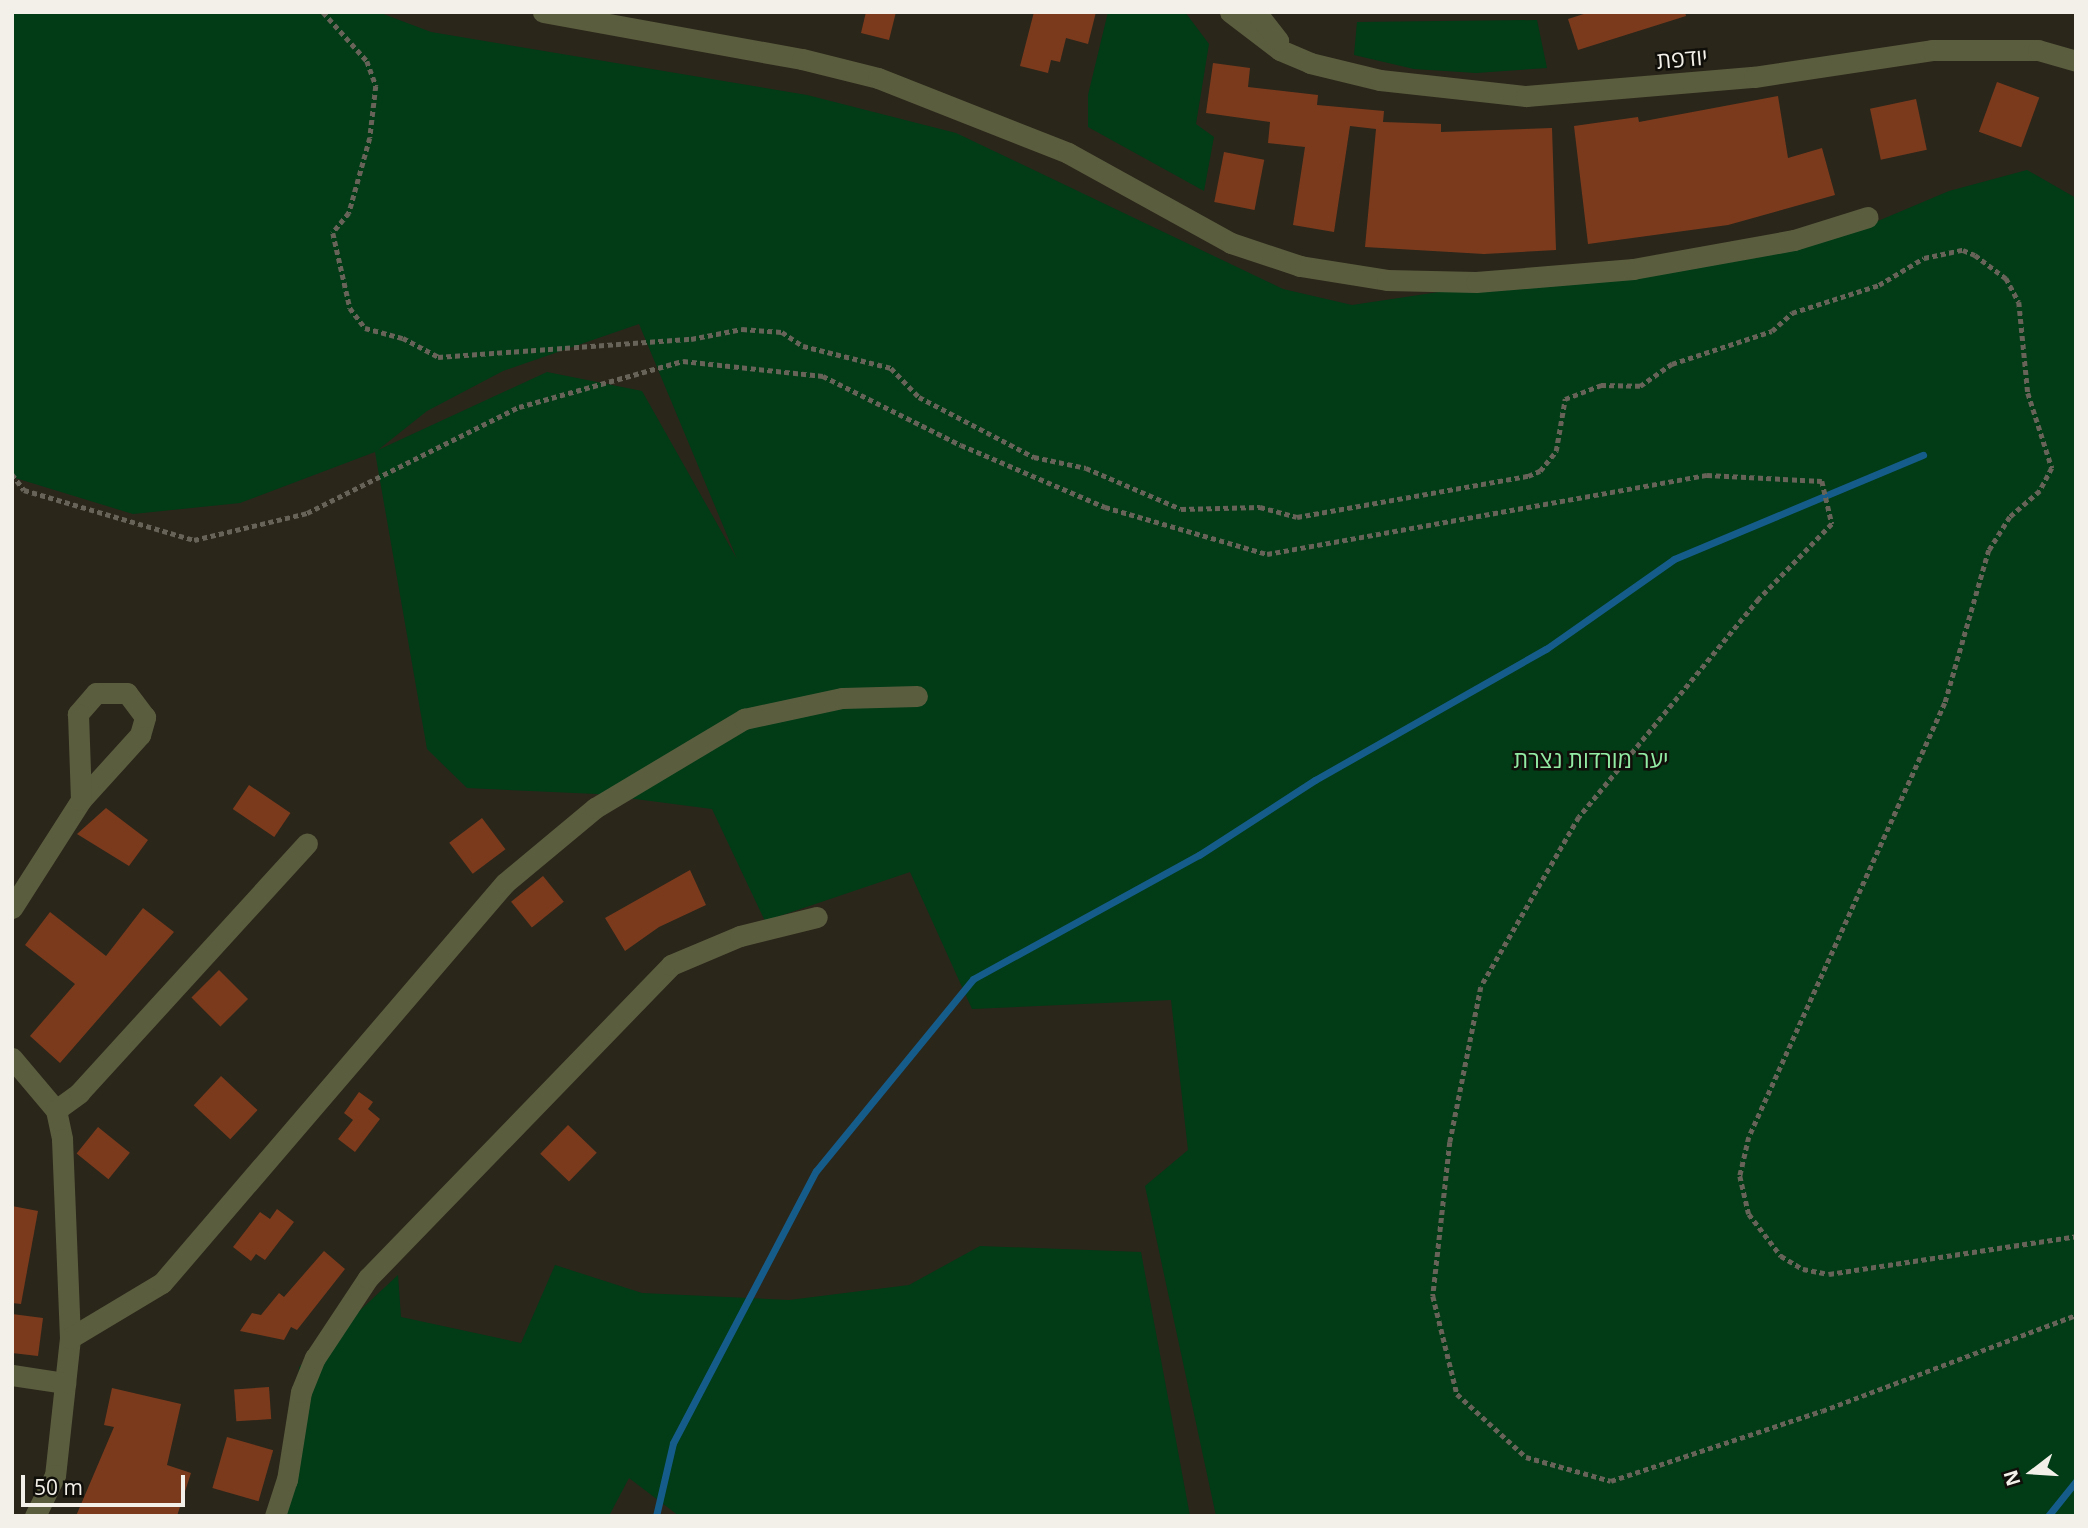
<!DOCTYPE html>
<meta charset="utf-8">
<style>
body{margin:0}
#map{position:relative;width:2088px;height:1528px;overflow:hidden;background:#2a261a;font-family:"Open Sans","Noto Sans Hebrew",sans-serif}
div>[style]{position:absolute}
.green>*{inset:0;background:#013c16}
.stream>*{height:7px;margin:-3.5px;padding:0 3.5px;transform-origin:3.5px;border-radius:3.5px;background:#165c8b}
.building>*{inset:0;background:#7c3a1d;transform-origin:0 0}
.path>*{height:4.5px;margin-top:-2.25px;transform-origin:0;background:repeating-linear-gradient(90deg,#676359 0 5px,transparent 0 8.5px)}
.minor>*{height:21px;margin:-10.5px;padding:0 10.5px;transform-origin:10.5px;border-radius:10.5px;background:#5b5d3f}
span{translate:-50% -50%;white-space:nowrap;text-align:center;line-height:1.15;-webkit-text-stroke:5px #110f0a;paint-order:stroke}
.street-label{font-size:23px;color:#f3f0e9}
.park-label{font-size:23px;color:#93eca4}
.frame{position:absolute;inset:0;border:14px solid #f3f0e9;pointer-events:none}
.north{position:absolute;left:1997px;top:1437px;width:70px;height:70px;-webkit-text-stroke:5px #110f0a;paint-order:stroke;rotate:253deg;font-size:19px;font-weight:700;line-height:28px;text-align:center;color:#f3f0e9}
.north::after{content:'';display:block;margin:auto;width:24px;height:32px;background:#f3f0e9;clip-path:polygon(50% 0,100% 100%,50% 72%,0 100%)}
.scale{position:absolute;left:21px;top:1475px;width:164px;height:32px;box-sizing:border-box;border:4px solid #f3f0e9;border-top:0;padding-left:9px;font-size:21px;line-height:24px;white-space:nowrap;color:#f3f0e9;-webkit-text-stroke:5px #110f0a;paint-order:stroke}
</style>
<div id="map">
<div class="green">
<i style="clip-path:polygon(evenodd,12px 12px,378px 12px,431px 32px,807px 95px,956px 133px,1283px 289px,1352px 305px,1859px 229px,1949px 191px,2027px 170px,2076px 198px,2076px 1516px,1216px 1516px,1145px 1186px,1188px 1150px,1171px 1000px,972px 1009px,910px 872px,765px 921px,712px 809px,597px 794px,467px 788px,427px 749px,375px 452px,240px 503px,133px 514px,12px 477px,12px 12px,639px 324px,737px 559px,642px 391px,547px 372px,378px 450px,427px 411px,503px 371px,639px 324px)"></i>
<i style="clip-path:polygon(1108px 12px,1185px 12px,1209px 44px,1196px 124px,1214px 137px,1204px 191px,1088px 127px,1088px 95px)"></i>
<i style="clip-path:polygon(1537px 20px,1547px 68px,1476px 73px,1414px 69px,1354px 55px,1357px 22px)"></i>
<i style="clip-path:polygon(980px 1246px,1141px 1252px,1190px 1516px,679px 1516px,629px 1478px,609px 1516px,283px 1516px,292px 1489px,299px 1367px,398px 1275px,401px 1317px,521px 1343px,555px 1265px,642px 1293px,789px 1300px,909px 1285px)"></i>
</div>
<div class="stream">
<i style="left:656px;top:1516px;width:75px;rotate:-76.9deg"></i>
<i style="left:673px;top:1443px;width:307px;rotate:-62.3deg"></i>
<i style="left:816px;top:1171px;width:248px;rotate:-50.7deg"></i>
<i style="left:973px;top:979px;width:258px;rotate:-28.8deg"></i>
<i style="left:1199px;top:855px;width:138px;rotate:-32.9deg"></i>
<i style="left:1315px;top:780px;width:266px;rotate:-29.6deg"></i>
<i style="left:1546px;top:649px;width:156px;rotate:-35.1deg"></i>
<i style="left:1674px;top:559px;width:270px;rotate:-22.7deg"></i>
<i style="left:2048px;top:1516px;width:45px;rotate:-51.3deg"></i>
</div>
<div class="building">
<i style="clip-path:polygon(866px 12px,896px 12px,889px 40px,861px 33px)"></i>
<i style="clip-path:polygon(1034px 12px,1096px 12px,1088px 44px,1066px 38px,1060px 62px,1051px 60px,1048px 73px,1020px 66px)"></i>
<i style="clip-path:polygon(1590px 12px,1685px 12px,1686px 16px,1578px 50px,1568px 19px)"></i>
<i style="clip-path:polygon(1213px 63px,1250px 68px,1248px 87px,1318px 95px,1317px 105px,1384px 111px,1383px 122px,1441px 124px,1441px 132px,1552px 128px,1556px 250px,1484px 254px,1365px 247px,1376px 129px,1350px 126px,1334px 232px,1293px 225px,1305px 147px,1268px 143px,1270px 122px,1206px 113px)"></i>
<i style="left:1997px;top:82px;width:45px;height:53px;rotate:20deg"></i>
<i style="clip-path:polygon(1778px 96px,1788px 158px,1822px 148px,1835px 195px,1728px 225px,1588px 244px,1574px 126px,1638px 117px,1639px 122px)"></i>
<i style="left:1916px;top:99px;width:52px;height:47px;rotate:78deg"></i>
<i style="left:1224px;top:152px;width:41px;height:51px;rotate:11deg"></i>
<i style="left:249px;top:785px;width:50px;height:29px;rotate:34deg"></i>
<i style="clip-path:polygon(106px 808px,148px 840px,129px 866px,77px 834px)"></i>
<i style="left:482px;top:818px;width:39px;height:41px;rotate:53deg"></i>
<i style="clip-path:polygon(690px 870px,706px 905px,659px 927px,625px 951px,605px 918px)"></i>
<i style="left:543px;top:876px;width:33px;height:41px;rotate:51deg"></i>
<i style="clip-path:polygon(143px 908px,174px 932px,60px 1063px,30px 1036px,75px 984px,25px 945px,50px 912px,106px 956px)"></i>
<i style="left:219px;top:970px;width:41px;height:39px;rotate:45deg"></i>
<i style="left:221px;top:1076px;width:50px;height:40px;rotate:43deg"></i>
<i style="clip-path:polygon(359px 1092px,373px 1102px,368px 1109px,380px 1119px,355px 1152px,338px 1139px,353px 1120px,344px 1113px)"></i>
<i style="left:568px;top:1125px;width:40px;height:40px;rotate:44deg"></i>
<i style="left:98px;top:1127px;width:41px;height:34px;rotate:39deg"></i>
<i style="clip-path:polygon(12px 1206px,38px 1211px,21px 1304px,12px 1303px)"></i>
<i style="clip-path:polygon(277px 1209px,294px 1222px,265px 1260px,256px 1254px,251px 1261px,233px 1247px,260px 1212px,270px 1219px)"></i>
<i style="clip-path:polygon(324px 1251px,345px 1269px,297px 1330px,291px 1327px,284px 1340px,240px 1331px,252px 1313px,261px 1315px,279px 1293px,284px 1297px)"></i>
<i style="clip-path:polygon(12px 1314px,43px 1318px,38px 1356px,12px 1353px)"></i>
<i style="left:269px;top:1387px;width:32px;height:35px;rotate:86deg"></i>
<i style="clip-path:polygon(112px 1388px,181px 1404px,167px 1465px,191px 1473px,177px 1516px,76px 1516px,114px 1427px,104px 1425px)"></i>
<i style="left:227px;top:1437px;width:48px;height:53px;rotate:16deg"></i>
</div>
<div class="path">
<i style="left:323px;top:12px;width:66px;rotate:48.1deg"></i>
<i style="left:367px;top:61px;width:27px;rotate:70deg"></i>
<i style="left:376px;top:86px;width:52px;rotate:96.6deg"></i>
<i style="left:370px;top:138px;width:78px;rotate:105.6deg"></i>
<i style="left:349px;top:213px;width:26px;rotate:129deg"></i>
<i style="left:333px;top:233px;width:77px;rotate:77.2deg"></i>
<i style="left:350px;top:308px;width:25px;rotate:53deg"></i>
<i style="left:365px;top:328px;width:39px;rotate:15deg"></i>
<i style="left:403px;top:338px;width:40px;rotate:28deg"></i>
<i style="left:438px;top:357px;width:254px;rotate:-4.1deg"></i>
<i style="left:691px;top:339px;width:52px;rotate:-11.1deg"></i>
<i style="left:742px;top:329px;width:40px;rotate:4.3deg"></i>
<i style="left:782px;top:332px;width:25px;rotate:34deg"></i>
<i style="left:803px;top:346px;width:91px;rotate:14deg"></i>
<i style="left:891px;top:368px;width:40px;rotate:46deg"></i>
<i style="left:919px;top:397px;width:130px;rotate:27.6deg"></i>
<i style="left:1034px;top:457px;width:53px;rotate:11.9deg"></i>
<i style="left:1086px;top:468px;width:103px;rotate:23.3deg"></i>
<i style="left:1181px;top:509px;width:79px;rotate:-1.5deg"></i>
<i style="left:1260px;top:507px;width:38px;rotate:15deg"></i>
<i style="left:1297px;top:517px;width:235px;rotate:-10.1deg"></i>
<i style="left:1528px;top:476px;width:13px;rotate:-23deg"></i>
<i style="left:1540px;top:471px;width:26px;rotate:-51deg"></i>
<i style="left:1556px;top:451px;width:53px;rotate:-80.2deg"></i>
<i style="left:1565px;top:399px;width:39px;rotate:-21deg"></i>
<i style="left:1601px;top:385px;width:39px;rotate:1deg"></i>
<i style="left:1640px;top:386px;width:39px;rotate:-35deg"></i>
<i style="left:1672px;top:364px;width:105px;rotate:-18.3deg"></i>
<i style="left:1772px;top:331px;width:27px;rotate:-42deg"></i>
<i style="left:1792px;top:313px;width:91px;rotate:-17.8deg"></i>
<i style="left:1879px;top:285px;width:52px;rotate:-31deg"></i>
<i style="left:1924px;top:258px;width:40px;rotate:-12deg"></i>
<i style="left:1963px;top:250px;width:13px;rotate:23deg"></i>
<i style="left:1975px;top:255px;width:39px;rotate:37deg"></i>
<i style="left:2006px;top:278px;width:27px;rotate:62deg"></i>
<i style="left:2019px;top:302px;width:91px;rotate:84.4deg"></i>
<i style="left:2028px;top:393px;width:79px;rotate:72.3deg"></i>
<i style="left:2052px;top:468px;width:26px;rotate:118deg"></i>
<i style="left:2040px;top:491px;width:40px;rotate:139deg"></i>
<i style="left:2010px;top:517px;width:39px;rotate:122deg"></i>
<i style="left:1989px;top:550px;width:159px;rotate:106deg"></i>
<i style="left:1945px;top:703px;width:476px;rotate:114.3deg"></i>
<i style="left:1749px;top:1137px;width:40px;rotate:103deg"></i>
<i style="left:1740px;top:1176px;width:39px;rotate:77deg"></i>
<i style="left:1749px;top:1214px;width:53px;rotate:52.7deg"></i>
<i style="left:1781px;top:1256px;width:26px;rotate:31deg"></i>
<i style="left:1803px;top:1269px;width:26px;rotate:11deg"></i>
<i style="left:1829px;top:1274px;width:250px;rotate:-8.7deg"></i>
<i style="left:12px;top:474px;width:20px;rotate:53deg"></i>
<i style="left:24px;top:490px;width:177px;rotate:16.4deg"></i>
<i style="left:194px;top:540px;width:116px;rotate:-13.4deg"></i>
<i style="left:307px;top:513px;width:237px;rotate:-26.6deg"></i>
<i style="left:519px;top:407px;width:170px;rotate:-15.7deg"></i>
<i style="left:683px;top:361px;width:141px;rotate:6.1deg"></i>
<i style="left:823px;top:376px;width:154px;rotate:26.6deg"></i>
<i style="left:961px;top:445px;width:157px;rotate:23.3deg"></i>
<i style="left:1105px;top:507px;width:169px;rotate:16.2deg"></i>
<i style="left:1267px;top:554px;width:447px;rotate:-10.2deg"></i>
<i style="left:1707px;top:475px;width:115px;rotate:3deg"></i>
<i style="left:1822px;top:481px;width:44px;rotate:76.9deg"></i>
<i style="left:1832px;top:524px;width:105px;rotate:134.2deg"></i>
<i style="left:1759px;top:599px;width:283px;rotate:129.5deg"></i>
<i style="left:1579px;top:817px;width:196px;rotate:120deg"></i>
<i style="left:1481px;top:987px;width:158px;rotate:101.3deg"></i>
<i style="left:1450px;top:1142px;width:155px;rotate:96.3deg"></i>
<i style="left:1433px;top:1296px;width:101px;rotate:76.2deg"></i>
<i style="left:1457px;top:1394px;width:93px;rotate:42.4deg"></i>
<i style="left:1526px;top:1457px;width:88px;rotate:15.8deg"></i>
<i style="left:1611px;top:1481px;width:222px;rotate:-18.4deg"></i>
<i style="left:1822px;top:1411px;width:272px;rotate:-20.7deg"></i>
</div>
<div class="minor">
<i style="left:543px;top:12px;width:263px;rotate:10.3deg"></i>
<i style="left:802px;top:59px;width:78px;rotate:14deg"></i>
<i style="left:878px;top:78px;width:204px;rotate:21.5deg"></i>
<i style="left:1068px;top:153px;width:186px;rotate:28.9deg"></i>
<i style="left:1231px;top:243px;width:73px;rotate:18.4deg"></i>
<i style="left:1300px;top:266px;width:88px;rotate:9.1deg"></i>
<i style="left:1387px;top:280px;width:89px;rotate:1.3deg"></i>
<i style="left:1476px;top:282px;width:158px;rotate:-4.7deg"></i>
<i style="left:1633px;top:269px;width:164px;rotate:-10.2deg"></i>
<i style="left:1794px;top:240px;width:77px;rotate:-17.3deg"></i>
<i style="left:1230px;top:12px;width:63px;rotate:37.2deg"></i>
<i style="left:1280px;top:50px;width:33px;rotate:23deg"></i>
<i style="left:1310px;top:63px;width:72px;rotate:13.7deg"></i>
<i style="left:1380px;top:80px;width:147px;rotate:6.3deg"></i>
<i style="left:1526px;top:96px;width:229px;rotate:-4.8deg"></i>
<i style="left:1754px;top:77px;width:180px;rotate:-8.6deg"></i>
<i style="left:1932px;top:50px;width:106px"></i>
<i style="left:2038px;top:50px;width:40px;rotate:16deg"></i>
<i style="left:1256px;top:12px;width:36px;rotate:52deg"></i>
<i style="left:12px;top:908px;width:128px;rotate:-57.4deg"></i>
<i style="left:81px;top:800px;width:88px;rotate:-47.8deg"></i>
<i style="left:140px;top:735px;width:19px;rotate:-74deg"></i>
<i style="left:145px;top:717px;width:30px;rotate:-127deg"></i>
<i style="left:127px;top:693px;width:31px;rotate:180deg"></i>
<i style="left:96px;top:693px;width:28px;rotate:131deg"></i>
<i style="left:78px;top:714px;width:86px;rotate:88deg"></i>
<i style="left:12px;top:1058px;width:68px;rotate:49.8deg"></i>
<i style="left:56px;top:1110px;width:30px;rotate:78deg"></i>
<i style="left:62px;top:1139px;width:199px;rotate:87.7deg"></i>
<i style="left:70px;top:1338px;width:138px;rotate:96.2deg"></i>
<i style="left:55px;top:1475px;width:46px;rotate:116deg"></i>
<i style="left:56px;top:1110px;width:29px;rotate:-36deg"></i>
<i style="left:79px;top:1093px;width:338px;rotate:-47.6deg"></i>
<i style="left:70px;top:1338px;width:107px;rotate:-30.9deg"></i>
<i style="left:162px;top:1283px;width:527px;rotate:-49.39deg"></i>
<i style="left:505px;top:883px;width:117px;rotate:-39.8deg"></i>
<i style="left:595px;top:808px;width:174px;rotate:-30.9deg"></i>
<i style="left:744px;top:719px;width:100px;rotate:-12.1deg"></i>
<i style="left:842px;top:698px;width:75px;rotate:-1.5deg"></i>
<i style="left:12px;top:1375px;width:54px;rotate:8.6deg"></i>
<i style="left:275px;top:1516px;width:38px;rotate:-72deg"></i>
<i style="left:287px;top:1480px;width:89px;rotate:-81deg"></i>
<i style="left:301px;top:1392px;width:37px;rotate:-68deg"></i>
<i style="left:315px;top:1358px;width:96px;rotate:-56.5deg"></i>
<i style="left:368px;top:1278px;width:436px;rotate:-45.9deg"></i>
<i style="left:671px;top:965px;width:75px;rotate:-22.8deg"></i>
<i style="left:740px;top:936px;width:79px;rotate:-13.9deg"></i>
</div>
<div class="street-label">
<span style="left:1682px;top:58px;rotate:-5deg">יודפת</span>
</div>
<div class="park-label">
<span style="left:1591px;top:759px">יער מורדות נצרת</span>
</div>
<div class="frame"></div>
<div class="north">N</div>
<div class="scale">50 m</div>
</div>
